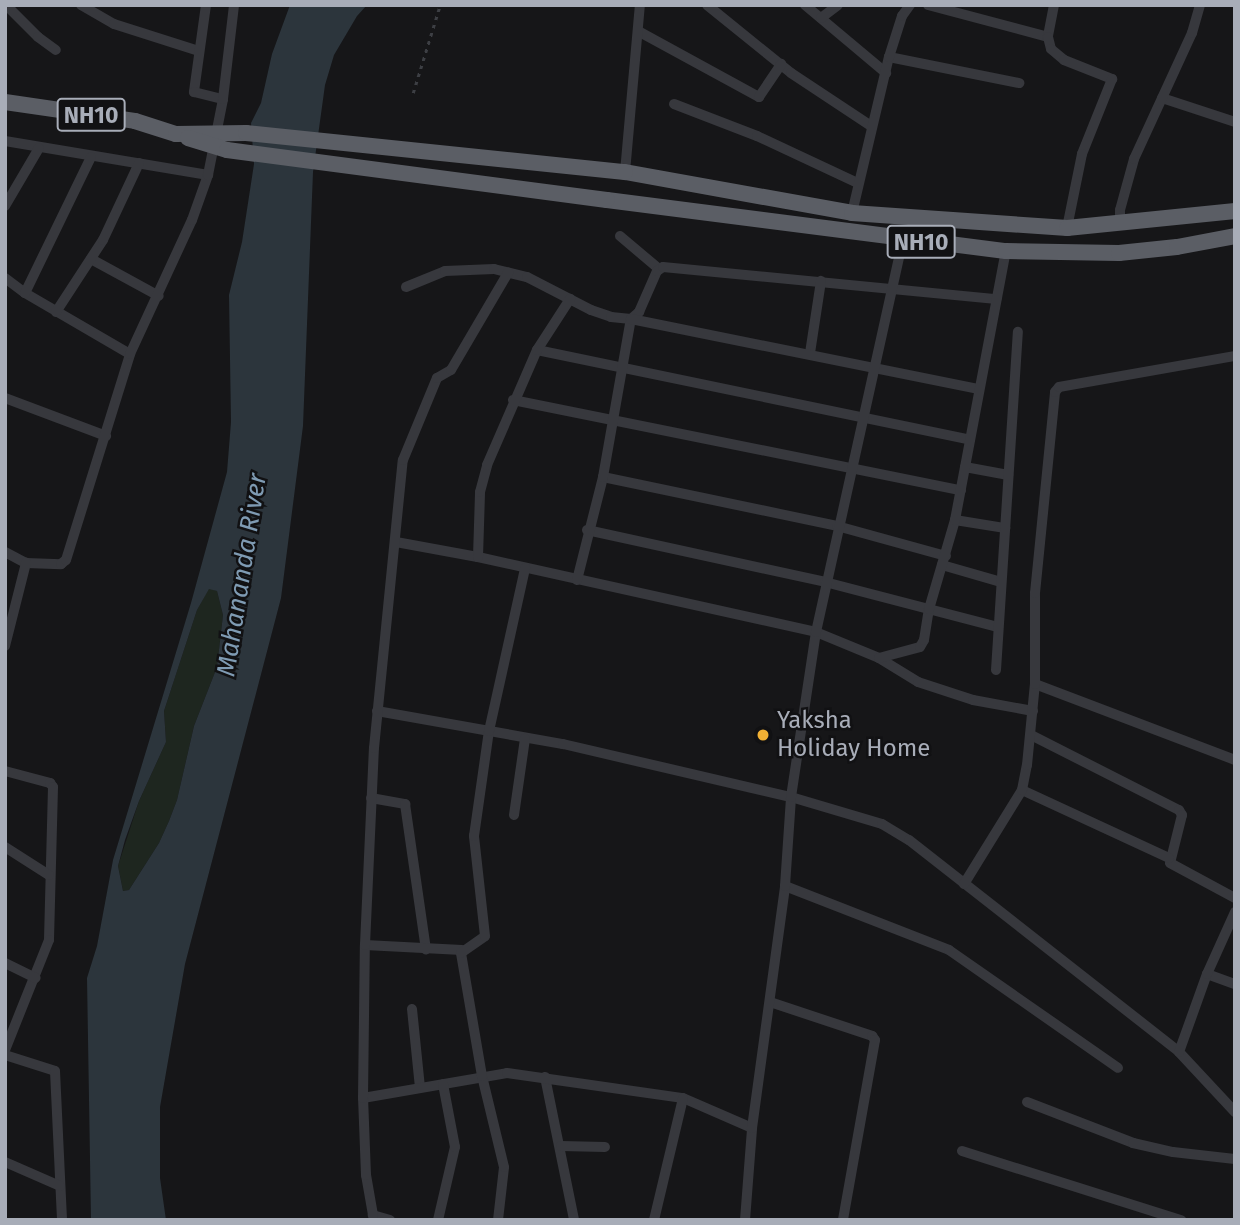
<!DOCTYPE html>
<style>
body{margin:0}
#map{position:relative;width:1240px;height:1225px;overflow:hidden;background:#161618;font-family:"Fira Sans",sans-serif}
div>[style]{position:absolute}
.green>*{inset:0;background:#1e261f}
.water>*{inset:0;background:#2c353c}
.path>*{height:2.5px;margin-top:-1.25px;transform-origin:0;background:repeating-linear-gradient(90deg,#3d3f44 0 3.5px,transparent 0 8.5px)}
.minor>*{height:10px;margin:-5px;padding:0 5px;transform-origin:5px;border-radius:5px;background:#37383d}
.trunk>*{height:16px;margin:-8px;padding:0 8px;transform-origin:8px;border-radius:8px;background:#5b5e65}
.trunk-bridge>*{height:16px;margin:-8px;padding:0 8px;transform-origin:8px;border-radius:8px;background:#5b5e65}
.dots>*{width:19px;height:19px;translate:-50% -50%;box-sizing:border-box;border:4px solid #111113;border-radius:50%}
span{translate:-50% -50%;white-space:nowrap;text-align:center;line-height:1.15;-webkit-text-stroke:5px #111113;paint-order:stroke}
.shield-label span{padding:2px 5px;background:#111113;border:2px solid;border-radius:5px;-webkit-text-stroke-width:0}
.shield-label{font-size:23px;color:#a8adb8;font-weight:700}
.poi-label{font-size:24px;color:#a8adb8}
.left{translate:0 -50%;text-align:left}
.water-label{font-size:26px;color:#7f9bb3;font-style:italic}
.frame{position:absolute;inset:0;border:7px solid #a8adb8;pointer-events:none}
</style>
<div id="map">
<div class="green">
<i style="clip-path:polygon(209px 588px,217px 591px,223px 615px,217px 667px,194px 726px,177px 800px,169px 821px,159px 843px,129px 890px,123px 891px,118px 866px,139px 801px,166px 742px,164px 711px,197px 610px)"></i>
</div>
<div class="water">
<i style="clip-path:polygon(evenodd,290px 5px,367px 5px,357px 16px,334px 55px,325px 85px,313px 172px,303px 426px,281px 598px,185px 964px,160px 1107px,160px 1178px,166px 1220px,91px 1220px,87px 978px,97px 946px,113px 860px,191px 603px,227px 472px,231px 422px,229px 295px,242px 242px,254px 164px,251px 123px,261px 103px,272px 54px,290px 5px,209px 589px,217px 591px,223px 615px,217px 667px,194px 726px,177px 800px,169px 821px,159px 843px,129px 890px,123px 891px,118px 866px,125px 840px,139px 801px,166px 742px,164px 711px,197px 610px,209px 589px)"></i>
</div>
<div class="path">
<i style="left:413px;top:93px;width:92px;rotate:-72.9deg"></i>
</div>
<div class="minor">
<i style="left:6px;top:5px;width:45px;rotate:45deg"></i>
<i style="left:38px;top:37px;width:22px;rotate:36deg"></i>
<i style="left:81px;top:5px;width:38px;rotate:30deg"></i>
<i style="left:114px;top:24px;width:89px;rotate:17.6deg"></i>
<i style="left:206px;top:5px;width:88px;rotate:97.9deg"></i>
<i style="left:194px;top:92px;width:30px;rotate:14deg"></i>
<i style="left:707px;top:5px;width:108px;rotate:39deg"></i>
<i style="left:791px;top:73px;width:96px;rotate:33.5deg"></i>
<i style="left:805px;top:5px;width:106px;rotate:40deg"></i>
<i style="left:928px;top:5px;width:124px;rotate:14.9deg"></i>
<i style="left:1054px;top:5px;width:33px;rotate:101deg"></i>
<i style="left:1048px;top:37px;width:12px;rotate:76deg"></i>
<i style="left:1051px;top:49px;width:17px;rotate:40deg"></i>
<i style="left:1064px;top:60px;width:52px;rotate:21.6deg"></i>
<i style="left:1112px;top:79px;width:81px;rotate:111.8deg"></i>
<i style="left:1082px;top:154px;width:76px;rotate:101.5deg"></i>
<i style="left:821px;top:18px;width:21px;rotate:-37deg"></i>
<i style="left:638px;top:31px;width:138px;rotate:28.6deg"></i>
<i style="left:759px;top:97px;width:40px;rotate:-56deg"></i>
<i style="left:889px;top:57px;width:133px;rotate:11.3deg"></i>
<i style="left:1162px;top:98px;width:77px;rotate:18.2deg"></i>
<i style="left:674px;top:104px;width:89px;rotate:21.1deg"></i>
<i style="left:757px;top:136px;width:111px;rotate:25deg"></i>
<i style="left:5px;top:141px;width:206px;rotate:9.5deg"></i>
<i style="left:625px;top:172px;width:168px;rotate:-84.9deg"></i>
<i style="left:5px;top:206px;width:67px;rotate:-59.6deg"></i>
<i style="left:852px;top:213px;width:160px;rotate:-76.7deg"></i>
<i style="left:889px;top:57px;width:43px;rotate:-72.4deg"></i>
<i style="left:902px;top:16px;width:14px;rotate:-54deg"></i>
<i style="left:1120px;top:225px;width:15px;rotate:-90deg"></i>
<i style="left:1120px;top:210px;width:53px;rotate:-74.6deg"></i>
<i style="left:1134px;top:159px;width:139px;rotate:-65.3deg"></i>
<i style="left:1192px;top:33px;width:29px;rotate:-74deg"></i>
<i style="left:620px;top:236px;width:51px;rotate:40.2deg"></i>
<i style="left:91px;top:259px;width:77px;rotate:28.6deg"></i>
<i style="left:5px;top:278px;width:25px;rotate:37deg"></i>
<i style="left:25px;top:293px;width:121px;rotate:30.2deg"></i>
<i style="left:406px;top:287px;width:42px;rotate:-22.3deg"></i>
<i style="left:445px;top:271px;width:49px;rotate:-2.3deg"></i>
<i style="left:494px;top:269px;width:34px;rotate:14deg"></i>
<i style="left:527px;top:277px;width:72px;rotate:27.3deg"></i>
<i style="left:591px;top:310px;width:21px;rotate:19deg"></i>
<i style="left:611px;top:317px;width:20px;rotate:6deg"></i>
<i style="left:631px;top:319px;width:11px;rotate:-41deg"></i>
<i style="left:639px;top:312px;width:45px;rotate:-66.3deg"></i>
<i style="left:657px;top:271px;width:7px;rotate:-34deg"></i>
<i style="left:663px;top:267px;width:335px;rotate:5.5deg"></i>
<i style="left:25px;top:293px;width:151px;rotate:-64.1deg"></i>
<i style="left:56px;top:312px;width:86px;rotate:-56.9deg"></i>
<i style="left:103px;top:240px;width:85px;rotate:-64.9deg"></i>
<i style="left:537px;top:350px;width:442px;rotate:11.7deg"></i>
<i style="left:810px;top:353px;width:73px;rotate:-81.3deg"></i>
<i style="left:5px;top:398px;width:108px;rotate:20.6deg"></i>
<i style="left:513px;top:400px;width:457px;rotate:11.4deg"></i>
<i style="left:965px;top:467px;width:44px;rotate:10.5deg"></i>
<i style="left:603px;top:477px;width:239px;rotate:11.8deg"></i>
<i style="left:837px;top:526px;width:113px;rotate:15.4deg"></i>
<i style="left:955px;top:520px;width:51px;rotate:9.1deg"></i>
<i style="left:587px;top:530px;width:244px;rotate:12.3deg"></i>
<i style="left:825px;top:582px;width:179px;rotate:14.6deg"></i>
<i style="left:396px;top:542px;width:83px;rotate:10.4deg"></i>
<i style="left:478px;top:557px;width:346px;rotate:12.5deg"></i>
<i style="left:816px;top:632px;width:68px;rotate:22.4deg"></i>
<i style="left:879px;top:658px;width:46px;rotate:31.6deg"></i>
<i style="left:918px;top:682px;width:58px;rotate:18.1deg"></i>
<i style="left:973px;top:700px;width:61px;rotate:10.4deg"></i>
<i style="left:5px;top:552px;width:24px;rotate:28deg"></i>
<i style="left:26px;top:563px;width:35px;rotate:2deg"></i>
<i style="left:61px;top:564px;width:6px;rotate:-39deg"></i>
<i style="left:66px;top:560px;width:216px;rotate:-72.7deg"></i>
<i style="left:130px;top:354px;width:148px;rotate:-65.2deg"></i>
<i style="left:192px;top:220px;width:48px;rotate:-70.4deg"></i>
<i style="left:208px;top:175px;width:77px;rotate:-78.8deg"></i>
<i style="left:223px;top:99px;width:95px;rotate:-83.3deg"></i>
<i style="left:478px;top:557px;width:65px;rotate:-88.2deg"></i>
<i style="left:480px;top:492px;width:28px;rotate:-75deg"></i>
<i style="left:487px;top:465px;width:125px;rotate:-66.5deg"></i>
<i style="left:537px;top:350px;width:61px;rotate:-57.1deg"></i>
<i style="left:942px;top:565px;width:61px;rotate:16.1deg"></i>
<i style="left:577px;top:580px;width:106px;rotate:-75.8deg"></i>
<i style="left:603px;top:477px;width:160px;rotate:-80deg"></i>
<i style="left:631px;top:319px;width:355px;rotate:11.4deg"></i>
<i style="left:5px;top:646px;width:86px;rotate:-75.8deg"></i>
<i style="left:879px;top:658px;width:42px;rotate:-15deg"></i>
<i style="left:920px;top:647px;width:8px;rotate:-60deg"></i>
<i style="left:924px;top:640px;width:31px;rotate:-81deg"></i>
<i style="left:929px;top:609px;width:93px;rotate:-73.7deg"></i>
<i style="left:955px;top:520px;width:274px;rotate:-79.3deg"></i>
<i style="left:996px;top:670px;width:339px;rotate:-86.3deg"></i>
<i style="left:1035px;top:684px;width:214px;rotate:20.8deg"></i>
<i style="left:377px;top:711px;width:189px;rotate:10.1deg"></i>
<i style="left:563px;top:744px;width:234px;rotate:13.1deg"></i>
<i style="left:791px;top:797px;width:95px;rotate:16.5deg"></i>
<i style="left:882px;top:824px;width:31px;rotate:31deg"></i>
<i style="left:909px;top:840px;width:343px;rotate:38.1deg"></i>
<i style="left:1179px;top:1052px;width:82px;rotate:47deg"></i>
<i style="left:1031px;top:735px;width:166px;rotate:26.9deg"></i>
<i style="left:1179px;top:810px;width:6px;rotate:59deg"></i>
<i style="left:1182px;top:815px;width:49px;rotate:104deg"></i>
<i style="left:1170px;top:863px;width:74px;rotate:28.3deg"></i>
<i style="left:5px;top:771px;width:47px;rotate:14.9deg"></i>
<i style="left:50px;top:783px;width:5px;rotate:53deg"></i>
<i style="left:53px;top:787px;width:153px;rotate:91.5deg"></i>
<i style="left:49px;top:940px;width:118px;rotate:111.8deg"></i>
<i style="left:1022px;top:790px;width:162px;rotate:24.8deg"></i>
<i style="left:371px;top:798px;width:35px;rotate:10deg"></i>
<i style="left:405px;top:804px;width:147px;rotate:81.8deg"></i>
<i style="left:514px;top:815px;width:77px;rotate:-81.8deg"></i>
<i style="left:5px;top:847px;width:52px;rotate:32.5deg"></i>
<i style="left:964px;top:884px;width:110px;rotate:-58.3deg"></i>
<i style="left:1022px;top:790px;width:25px;rotate:-79deg"></i>
<i style="left:1027px;top:765px;width:81px;rotate:-84.4deg"></i>
<i style="left:1035px;top:684px;width:91px;rotate:-90deg"></i>
<i style="left:1035px;top:593px;width:202px;rotate:-84.3deg"></i>
<i style="left:1055px;top:392px;width:6px;rotate:-51deg"></i>
<i style="left:1059px;top:387px;width:179px;rotate:-10deg"></i>
<i style="left:785px;top:886px;width:176px;rotate:21.3deg"></i>
<i style="left:949px;top:950px;width:206px;rotate:34.9deg"></i>
<i style="left:365px;top:945px;width:97px;rotate:3deg"></i>
<i style="left:5px;top:963px;width:34px;rotate:26deg"></i>
<i style="left:1207px;top:974px;width:30px;rotate:20deg"></i>
<i style="left:770px;top:1002px;width:108px;rotate:18.4deg"></i>
<i style="left:872px;top:1036px;width:5px;rotate:53deg"></i>
<i style="left:875px;top:1040px;width:183px;rotate:100.1deg"></i>
<i style="left:412px;top:1009px;width:79px;rotate:84.2deg"></i>
<i style="left:1179px;top:1052px;width:83px;rotate:-70.3deg"></i>
<i style="left:1207px;top:974px;width:68px;rotate:-65.7deg"></i>
<i style="left:5px;top:1055px;width:52px;rotate:17.7deg"></i>
<i style="left:55px;top:1071px;width:149px;rotate:87.3deg"></i>
<i style="left:545px;top:1077px;width:146px;rotate:78.5deg"></i>
<i style="left:363px;top:1098px;width:146px;rotate:-9.8deg"></i>
<i style="left:507px;top:1073px;width:178px;rotate:8.1deg"></i>
<i style="left:683px;top:1098px;width:75px;rotate:23.5deg"></i>
<i style="left:1027px;top:1102px;width:114px;rotate:21.1deg"></i>
<i style="left:1133px;top:1143px;width:41px;rotate:12.7deg"></i>
<i style="left:1173px;top:1152px;width:62px;rotate:6.4deg"></i>
<i style="left:561px;top:1146px;width:44px;rotate:1.3deg"></i>
<i style="left:962px;top:1151px;width:230px;rotate:17.5deg"></i>
<i style="left:5px;top:1162px;width:60px;rotate:23.6deg"></i>
<i style="left:390px;top:1220px;width:18px;rotate:-164deg"></i>
<i style="left:373px;top:1215px;width:41px;rotate:-99.9deg"></i>
<i style="left:366px;top:1175px;width:77px;rotate:-92.2deg"></i>
<i style="left:363px;top:1098px;width:153px;rotate:-89.3deg"></i>
<i style="left:365px;top:945px;width:197px;rotate:-87.4deg"></i>
<i style="left:374px;top:748px;width:289px;rotate:-84.3deg"></i>
<i style="left:403px;top:460px;width:89px;rotate:-67.5deg"></i>
<i style="left:437px;top:378px;width:16px;rotate:-30deg"></i>
<i style="left:451px;top:370px;width:113px;rotate:-59.6deg"></i>
<i style="left:438px;top:1220px;width:75px;rotate:-76.9deg"></i>
<i style="left:455px;top:1147px;width:64px;rotate:-100.8deg"></i>
<i style="left:498px;top:1220px;width:53px;rotate:-83.5deg"></i>
<i style="left:504px;top:1167px;width:94px;rotate:-103.6deg"></i>
<i style="left:482px;top:1076px;width:125px;rotate:-99.7deg"></i>
<i style="left:461px;top:953px;width:29px;rotate:-35deg"></i>
<i style="left:485px;top:936px;width:101px;rotate:-96.3deg"></i>
<i style="left:474px;top:836px;width:106px;rotate:-81.9deg"></i>
<i style="left:489px;top:731px;width:167px;rotate:-77.5deg"></i>
<i style="left:654px;top:1220px;width:125px;rotate:-76.6deg"></i>
<i style="left:745px;top:1220px;width:92px;rotate:-85.6deg"></i>
<i style="left:752px;top:1128px;width:244px;rotate:-82.2deg"></i>
<i style="left:785px;top:886px;width:89px;rotate:-86.1deg"></i>
<i style="left:791px;top:797px;width:167px;rotate:-81.4deg"></i>
<i style="left:816px;top:632px;width:403px;rotate:-77.5deg"></i>
</div>
<div class="trunk">
<i style="left:5px;top:102px;width:131px;rotate:8.3deg"></i>
<i style="left:135px;top:121px;width:43px;rotate:17.6deg"></i>
<i style="left:625px;top:172px;width:231px;rotate:10.2deg"></i>
<i style="left:852px;top:213px;width:216px;rotate:4deg"></i>
<i style="left:1067px;top:228px;width:169px;rotate:-5.8deg"></i>
<i style="left:607px;top:200px;width:402px;rotate:7.3deg"></i>
<i style="left:1006px;top:251px;width:113px;rotate:1deg"></i>
<i style="left:1119px;top:253px;width:58px;rotate:-5.9deg"></i>
<i style="left:1177px;top:247px;width:59px;rotate:-10.7deg"></i>
</div>
<div class="trunk-bridge">
<i style="left:176px;top:134px;width:70px;rotate:-0.8deg"></i>
<i style="left:246px;top:133px;width:381px;rotate:5.9deg"></i>
<i style="left:188px;top:138px;width:41px;rotate:17.1deg"></i>
<i style="left:227px;top:150px;width:383px;rotate:7.5deg"></i>
</div>
<div class="dots">
<i style="left:763px;top:735px;background:#f2b134"></i>
</div>
<div class="shield-label">
<span style="left:91px;top:115px">NH10</span>
<span style="left:921px;top:242px">NH10</span>
</div>
<div class="poi-label">
<span class="left" style="left:777px;top:735px">Yaksha<br>Holiday Home</span>
</div>
<div class="water-label">
<span style="left:242px;top:575px;rotate:-81deg">Mahananda River</span>
</div>
<div class="frame"></div>
</div>
